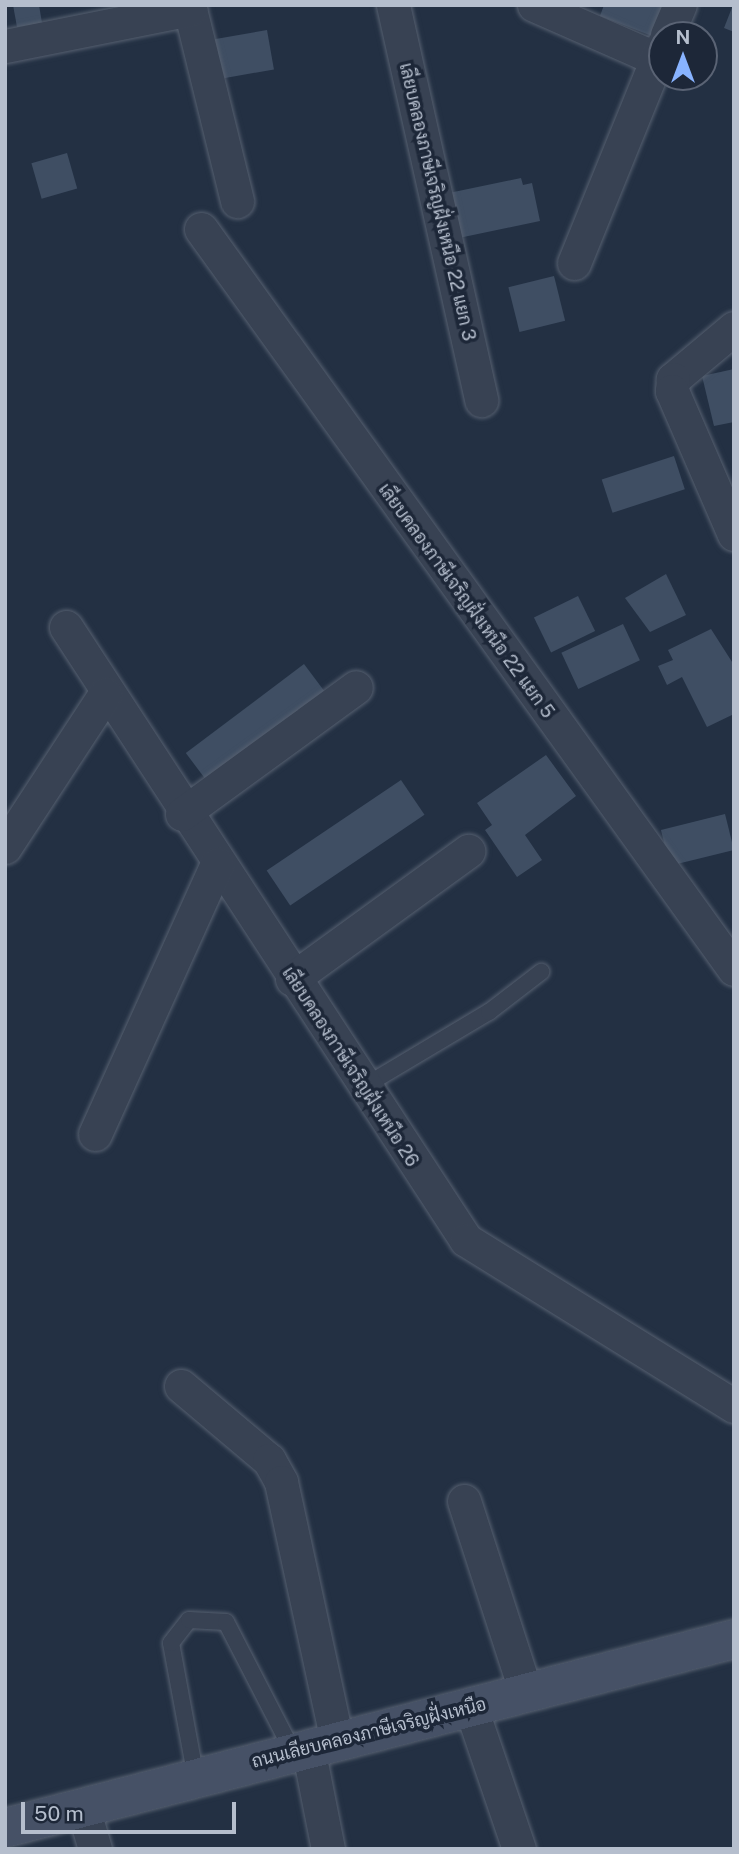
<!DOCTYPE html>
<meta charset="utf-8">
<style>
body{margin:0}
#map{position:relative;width:739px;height:1854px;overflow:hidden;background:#233043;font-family:"Public Sans",Sarabun,sans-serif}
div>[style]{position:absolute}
.building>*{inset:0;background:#3f4e63;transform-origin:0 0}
.roads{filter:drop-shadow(0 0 2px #566070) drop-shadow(0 0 2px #566070)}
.lane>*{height:16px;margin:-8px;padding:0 8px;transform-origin:8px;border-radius:8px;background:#384253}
.street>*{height:33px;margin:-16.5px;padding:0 16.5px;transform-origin:16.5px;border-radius:16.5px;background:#384253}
.secondary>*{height:38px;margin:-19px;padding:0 19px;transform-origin:19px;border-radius:19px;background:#465166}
span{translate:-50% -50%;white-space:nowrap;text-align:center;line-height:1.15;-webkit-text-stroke:7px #1d2738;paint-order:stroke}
.street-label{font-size:18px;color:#b5becd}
.frame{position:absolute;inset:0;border:7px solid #b5becd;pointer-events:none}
.north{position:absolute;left:648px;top:21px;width:70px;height:70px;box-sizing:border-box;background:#1d2738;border:2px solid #5a6374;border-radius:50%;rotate:0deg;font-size:19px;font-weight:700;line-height:28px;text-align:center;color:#b5becd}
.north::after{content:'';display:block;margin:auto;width:24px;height:32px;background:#88b3ff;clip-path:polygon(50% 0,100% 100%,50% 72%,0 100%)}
.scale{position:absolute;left:21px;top:1802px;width:215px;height:32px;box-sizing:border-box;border:4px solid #b5becd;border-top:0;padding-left:9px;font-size:21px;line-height:24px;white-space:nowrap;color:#b5becd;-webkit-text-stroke:5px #1d2738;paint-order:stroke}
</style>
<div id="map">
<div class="building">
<i style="clip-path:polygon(13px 5px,39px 5px,42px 23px,17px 27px)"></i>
<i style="clip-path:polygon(604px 5px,664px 5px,652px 36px,600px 16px)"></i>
<i style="clip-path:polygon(733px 5px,734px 5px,734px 32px,724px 28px)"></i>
<i style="left:267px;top:30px;width:40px;height:58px;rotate:80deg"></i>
<i style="left:67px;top:153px;width:37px;height:37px;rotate:74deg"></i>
<i style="clip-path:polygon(521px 178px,523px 185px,532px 183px,540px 221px,454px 239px,444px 194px)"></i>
<i style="left:554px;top:276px;width:46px;height:47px;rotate:76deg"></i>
<i style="clip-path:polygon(734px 369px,734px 422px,714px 426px,702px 376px)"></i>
<i style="left:674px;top:456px;width:35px;height:76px;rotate:72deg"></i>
<i style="clip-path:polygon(666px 574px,686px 615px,650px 632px,625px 598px)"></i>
<i style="left:578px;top:596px;width:39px;height:49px;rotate:64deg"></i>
<i style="left:623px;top:624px;width:40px;height:68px;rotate:65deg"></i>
<i style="clip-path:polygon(711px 629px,734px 665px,734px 714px,707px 727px,682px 677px,667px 685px,658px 666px,673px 660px,668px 650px)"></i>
<i style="left:304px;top:664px;width:34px;height:148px;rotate:53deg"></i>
<i style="clip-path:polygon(546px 755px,576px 796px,525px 835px,542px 860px,517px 877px,485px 830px,492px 825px,477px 803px)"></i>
<i style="left:401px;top:780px;width:42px;height:162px;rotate:56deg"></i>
<i style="left:725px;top:814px;width:37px;height:66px;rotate:76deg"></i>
</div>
<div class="roads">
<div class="lane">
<i style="left:363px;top:1087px;width:147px;rotate:-30.8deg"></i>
<i style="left:489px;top:1012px;width:66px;rotate:-37.6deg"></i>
<i style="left:196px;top:1778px;width:137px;rotate:-100.5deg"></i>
<i style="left:171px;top:1643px;width:29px;rotate:-52deg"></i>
<i style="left:189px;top:1620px;width:37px;rotate:3deg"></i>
<i style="left:226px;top:1622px;width:146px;rotate:62.7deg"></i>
</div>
<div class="street">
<i style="left:189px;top:5px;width:202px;rotate:76.2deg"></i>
<i style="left:393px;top:5px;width:405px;rotate:77.4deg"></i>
<i style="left:534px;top:5px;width:134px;rotate:23.7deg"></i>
<i style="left:667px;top:35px;width:33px;rotate:-67deg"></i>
<i style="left:5px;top:46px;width:189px;rotate:-11.3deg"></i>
<i style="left:201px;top:229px;width:912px;rotate:54.24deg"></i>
<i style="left:574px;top:263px;width:234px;rotate:-67.9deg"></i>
<i style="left:734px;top:328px;width:80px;rotate:140.1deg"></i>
<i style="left:673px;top:379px;width:12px;rotate:95deg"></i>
<i style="left:672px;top:391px;width:156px;rotate:66.6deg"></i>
<i style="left:66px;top:627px;width:732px;rotate:56.87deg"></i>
<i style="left:466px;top:1240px;width:315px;rotate:31.8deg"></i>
<i style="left:182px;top:814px;width:215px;rotate:-36.1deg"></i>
<i style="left:5px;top:847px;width:183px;rotate:-56.8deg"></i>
<i style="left:292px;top:979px;width:218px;rotate:-36deg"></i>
<i style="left:95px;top:1134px;width:296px;rotate:-65.7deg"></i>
<i style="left:181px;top:1386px;width:115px;rotate:40.1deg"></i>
<i style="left:269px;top:1460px;width:25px;rotate:61deg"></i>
<i style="left:281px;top:1482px;width:265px;rotate:77.8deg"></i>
<i style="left:464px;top:1501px;width:202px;rotate:72.1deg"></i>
<i style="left:471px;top:1708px;width:149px;rotate:71.2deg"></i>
<i style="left:308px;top:1748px;width:103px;rotate:78.8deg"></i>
<i style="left:83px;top:1808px;width:43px;rotate:73.7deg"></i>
</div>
<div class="secondary">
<i style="left:5px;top:1828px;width:753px;rotate:-14.53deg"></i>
</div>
</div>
<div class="street-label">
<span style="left:437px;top:202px;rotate:77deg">เลียบคลองภาษีเจริญฝั่งเหนือ 22 แยก 3</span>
<span style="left:466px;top:601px;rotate:54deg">เลียบคลองภาษีเจริญฝั่งเหนือ 22 แยก 5</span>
<span style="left:350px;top:1067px;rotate:57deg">เลียบคลองภาษีเจริญฝั่งเหนือ 26</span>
<span style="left:369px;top:1733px;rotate:-14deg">ถนนเลียบคลองภาษีเจริญฝั่งเหนือ</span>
</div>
<div class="frame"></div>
<div class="north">N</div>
<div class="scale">50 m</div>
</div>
